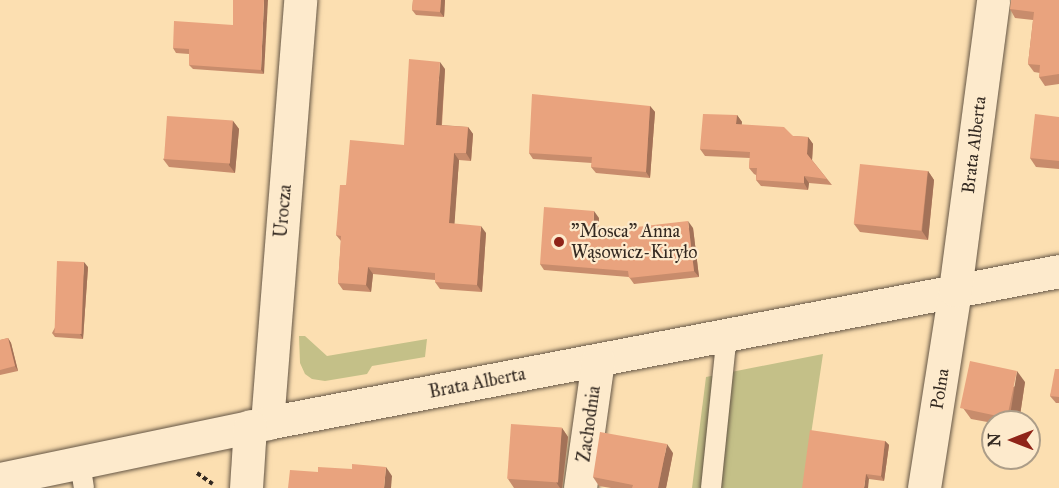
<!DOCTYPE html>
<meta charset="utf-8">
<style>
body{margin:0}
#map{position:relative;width:1059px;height:488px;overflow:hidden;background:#fcdfb1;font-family:"IM FELL Great Primer",serif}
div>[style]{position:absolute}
.green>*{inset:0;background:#c4c088}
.path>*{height:4px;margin-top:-2px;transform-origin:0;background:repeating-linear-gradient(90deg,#332921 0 4.5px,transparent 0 7.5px)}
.roads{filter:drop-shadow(0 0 2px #655645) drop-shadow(0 0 2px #655645)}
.lane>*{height:20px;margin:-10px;padding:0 10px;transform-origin:10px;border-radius:10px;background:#fdeacc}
.street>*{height:33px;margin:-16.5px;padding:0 16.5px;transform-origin:16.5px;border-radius:16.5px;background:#fdeacc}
.wall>*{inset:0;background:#c88c6c}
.shaded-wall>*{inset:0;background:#a37258}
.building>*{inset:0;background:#e9a37e;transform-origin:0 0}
.dots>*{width:16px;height:16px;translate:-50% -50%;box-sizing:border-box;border:3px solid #fdeacc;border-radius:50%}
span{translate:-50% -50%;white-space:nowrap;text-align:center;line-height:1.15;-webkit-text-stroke:4.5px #fdeacc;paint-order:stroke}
.street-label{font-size:18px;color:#332921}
.poi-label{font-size:18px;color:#332921}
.left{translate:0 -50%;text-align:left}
.north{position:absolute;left:981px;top:410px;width:60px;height:60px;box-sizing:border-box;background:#fdeacc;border:2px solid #ac9d88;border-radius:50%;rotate:270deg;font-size:16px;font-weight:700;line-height:24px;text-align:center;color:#332921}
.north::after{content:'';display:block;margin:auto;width:21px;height:27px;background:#8f2418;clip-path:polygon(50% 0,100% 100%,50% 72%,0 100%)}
</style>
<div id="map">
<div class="green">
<i style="clip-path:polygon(299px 336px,305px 336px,327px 356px,427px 339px,425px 357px,372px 366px,367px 374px,325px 381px,312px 379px,305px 374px,300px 363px)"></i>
<i style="clip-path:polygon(823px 354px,803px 488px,692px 488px,706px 377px)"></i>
</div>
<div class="path">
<i style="left:197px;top:473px;width:19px;rotate:35deg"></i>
</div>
<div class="roads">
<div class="lane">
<i style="left:80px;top:463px;width:25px;rotate:81deg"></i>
<i style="left:711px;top:488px;width:155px;rotate:-84.1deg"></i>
</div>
<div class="street">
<i style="left:267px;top:423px;width:424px;rotate:-85.5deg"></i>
<i style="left:0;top:479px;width:273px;rotate:-11.8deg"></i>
<i style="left:267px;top:423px;width:806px;rotate:-10.86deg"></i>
<i style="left:246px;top:488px;width:62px;rotate:-86.3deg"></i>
<i style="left:580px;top:488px;width:129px;rotate:-82deg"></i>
<i style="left:924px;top:488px;width:200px;rotate:-81.1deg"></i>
<i style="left:955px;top:290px;width:292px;rotate:-82.5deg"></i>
</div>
</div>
<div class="wall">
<i style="clip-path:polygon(413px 0,445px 0,444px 17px,416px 15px,412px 10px)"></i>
<i style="clip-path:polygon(1059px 0,1059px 84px,1045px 86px,1039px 77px,1040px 73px,1034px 72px,1028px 64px,1033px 20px,1015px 18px,1010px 9px)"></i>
<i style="clip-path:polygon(233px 25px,264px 74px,193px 69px,189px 65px,189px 54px,176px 53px,173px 48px)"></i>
<i style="clip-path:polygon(445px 69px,442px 125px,468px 127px,473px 134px,471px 161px,459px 160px,454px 224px,486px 233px,482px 292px,440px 289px,435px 282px,435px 280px,373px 274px,371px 292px,343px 290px,338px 283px,341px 241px,336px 235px,346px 185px,404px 145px)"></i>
<i style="clip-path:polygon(650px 106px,655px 112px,650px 178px,596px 173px,591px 167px,592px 163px,533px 159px,529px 153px)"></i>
<i style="clip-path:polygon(737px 115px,742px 122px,741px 125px,793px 136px,808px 137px,813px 144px,812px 160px,832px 185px,809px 183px,808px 190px,761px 186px,756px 180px,756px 175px,754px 174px,749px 168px,750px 158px,705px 156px,700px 149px)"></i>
<i style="clip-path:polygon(1059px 117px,1059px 169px,1036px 167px,1030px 158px)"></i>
<i style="clip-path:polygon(233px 121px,239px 129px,235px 173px,169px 167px,163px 159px)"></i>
<i style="clip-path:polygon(928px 171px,934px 180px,928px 240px,860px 232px,854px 224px)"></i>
<i style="clip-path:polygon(599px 218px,598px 231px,693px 228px,699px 277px,634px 284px,629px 277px,544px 270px,540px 264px)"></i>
<i style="clip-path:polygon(88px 267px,83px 339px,55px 337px,52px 333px)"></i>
<i style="clip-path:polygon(8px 338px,11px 343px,18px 371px,0 375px,0 340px)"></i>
<i style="clip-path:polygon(1059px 369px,1059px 403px,1056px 403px,1050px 396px)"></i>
<i style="clip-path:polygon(1025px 382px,1019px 422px,993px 422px,993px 423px,971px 419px,963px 408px)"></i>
<i style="clip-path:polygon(562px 428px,568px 437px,562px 488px,514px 488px,508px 479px)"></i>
<i style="clip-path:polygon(885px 441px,889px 445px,884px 481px,869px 479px,802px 488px)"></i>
<i style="clip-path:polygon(673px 453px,666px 488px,611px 488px,599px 486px,593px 477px)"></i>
</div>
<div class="shaded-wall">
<i style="clip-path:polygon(264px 0,268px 0,264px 74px,261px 70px)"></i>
<i style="clip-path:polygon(441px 0,445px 0,444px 17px,440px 12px)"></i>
<i style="clip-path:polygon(440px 62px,445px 69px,441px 132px,436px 125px)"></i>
<i style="clip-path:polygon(650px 106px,655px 112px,650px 178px,646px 172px)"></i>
<i style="clip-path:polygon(737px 115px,742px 122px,741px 131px,736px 124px)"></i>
<i style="clip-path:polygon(233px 121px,239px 129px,235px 173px,229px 165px)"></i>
<i style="clip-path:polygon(468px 127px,473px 134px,471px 161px,466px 153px)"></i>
<i style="clip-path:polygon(808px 137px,813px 144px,812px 161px,807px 154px)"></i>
<i style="clip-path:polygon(454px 153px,459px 160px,454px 231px,449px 223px)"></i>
<i style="clip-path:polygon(928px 171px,934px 180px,928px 240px,922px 231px)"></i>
<i style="clip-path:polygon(804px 176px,809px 183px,808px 190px,804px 183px)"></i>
<i style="clip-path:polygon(594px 211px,599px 218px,597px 239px,593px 232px)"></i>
<i style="clip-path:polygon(688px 221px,693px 228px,699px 277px,694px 271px)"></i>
<i style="clip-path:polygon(481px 226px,486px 233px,482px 292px,477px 285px)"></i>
<i style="clip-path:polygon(84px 262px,88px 267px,83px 339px,80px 334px)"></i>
<i style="clip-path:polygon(368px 267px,373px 274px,371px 292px,366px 285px)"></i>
<i style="clip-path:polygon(8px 338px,11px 343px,18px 371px,15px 366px)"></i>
<i style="clip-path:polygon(1017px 371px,1025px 382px,1019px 422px,1015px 422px,1010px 416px)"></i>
<i style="clip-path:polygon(562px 428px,568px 437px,562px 488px,560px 488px,556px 482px)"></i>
<i style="clip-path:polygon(885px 441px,889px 445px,884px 481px,881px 476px)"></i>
<i style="clip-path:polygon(667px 444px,673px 453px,666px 488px,658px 488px)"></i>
<i style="clip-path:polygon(386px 467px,392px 476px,391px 488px,384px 488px)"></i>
<i style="clip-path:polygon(866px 474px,869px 479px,868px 488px,864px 488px)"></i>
</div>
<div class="building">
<i style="clip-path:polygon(233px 0,264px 0,261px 70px,189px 65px,189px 49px,173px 48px,174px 21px,233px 25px)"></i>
<i style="clip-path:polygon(413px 0,441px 0,440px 12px,412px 10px)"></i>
<i style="clip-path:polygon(1011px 0,1059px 0,1059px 74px,1039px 77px,1040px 65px,1028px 64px,1034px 12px,1010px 9px)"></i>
<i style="clip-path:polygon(409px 59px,440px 62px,436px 125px,468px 127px,466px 153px,454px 153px,449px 223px,481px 226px,477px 285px,435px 282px,435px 273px,368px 267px,366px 285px,338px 283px,341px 236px,336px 235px,340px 185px,346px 185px,350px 140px,404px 145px)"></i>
<i style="clip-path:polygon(532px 94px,650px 106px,646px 172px,591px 167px,592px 157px,529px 153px)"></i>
<i style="clip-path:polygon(703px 114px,737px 115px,736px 124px,784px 127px,793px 136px,808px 137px,807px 154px,827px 179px,804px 176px,804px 183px,756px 180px,757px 168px,749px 168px,750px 152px,700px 149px)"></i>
<i style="clip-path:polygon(1035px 114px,1059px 117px,1059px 161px,1030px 158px)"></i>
<i style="left:167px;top:116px;width:66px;height:43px;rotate:4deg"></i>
<i style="left:860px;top:164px;width:68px;height:60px;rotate:6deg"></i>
<i style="clip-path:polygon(544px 207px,594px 211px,593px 232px,688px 221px,694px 271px,629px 278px,628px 271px,540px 264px)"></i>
<i style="left:57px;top:261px;width:27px;height:72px;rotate:2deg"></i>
<i style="clip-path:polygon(8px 338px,15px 366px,0 370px,0 340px)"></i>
<i style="left:970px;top:361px;width:48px;height:48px;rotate:12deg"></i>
<i style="clip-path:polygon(1055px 369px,1059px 369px,1059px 397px,1050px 396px)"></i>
<i style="left:511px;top:424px;width:51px;height:55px;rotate:4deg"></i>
<i style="clip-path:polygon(810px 430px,885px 441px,881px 476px,866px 474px,864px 488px,802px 488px)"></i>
<i style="clip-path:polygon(600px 432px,667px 444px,658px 488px,632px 488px,633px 485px,593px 477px)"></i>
<i style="clip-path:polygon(352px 464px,386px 467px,384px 488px,288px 488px,290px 470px,318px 472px,318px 467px,352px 469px)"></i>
</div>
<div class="dots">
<i style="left:559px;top:242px;background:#8f2418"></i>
</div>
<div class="street-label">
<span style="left:974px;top:145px;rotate:-83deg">Brata Alberta</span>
<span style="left:283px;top:211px;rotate:-85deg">Urocza</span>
<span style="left:477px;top:383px;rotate:-11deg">Brata Alberta</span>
<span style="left:940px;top:389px;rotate:-81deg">Polna</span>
<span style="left:589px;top:424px;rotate:-82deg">Zachodnia</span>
</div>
<div class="poi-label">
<span class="left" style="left:571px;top:242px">"Mosca" Anna<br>Wąsowicz-Kiryło</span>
</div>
<div class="north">N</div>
</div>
